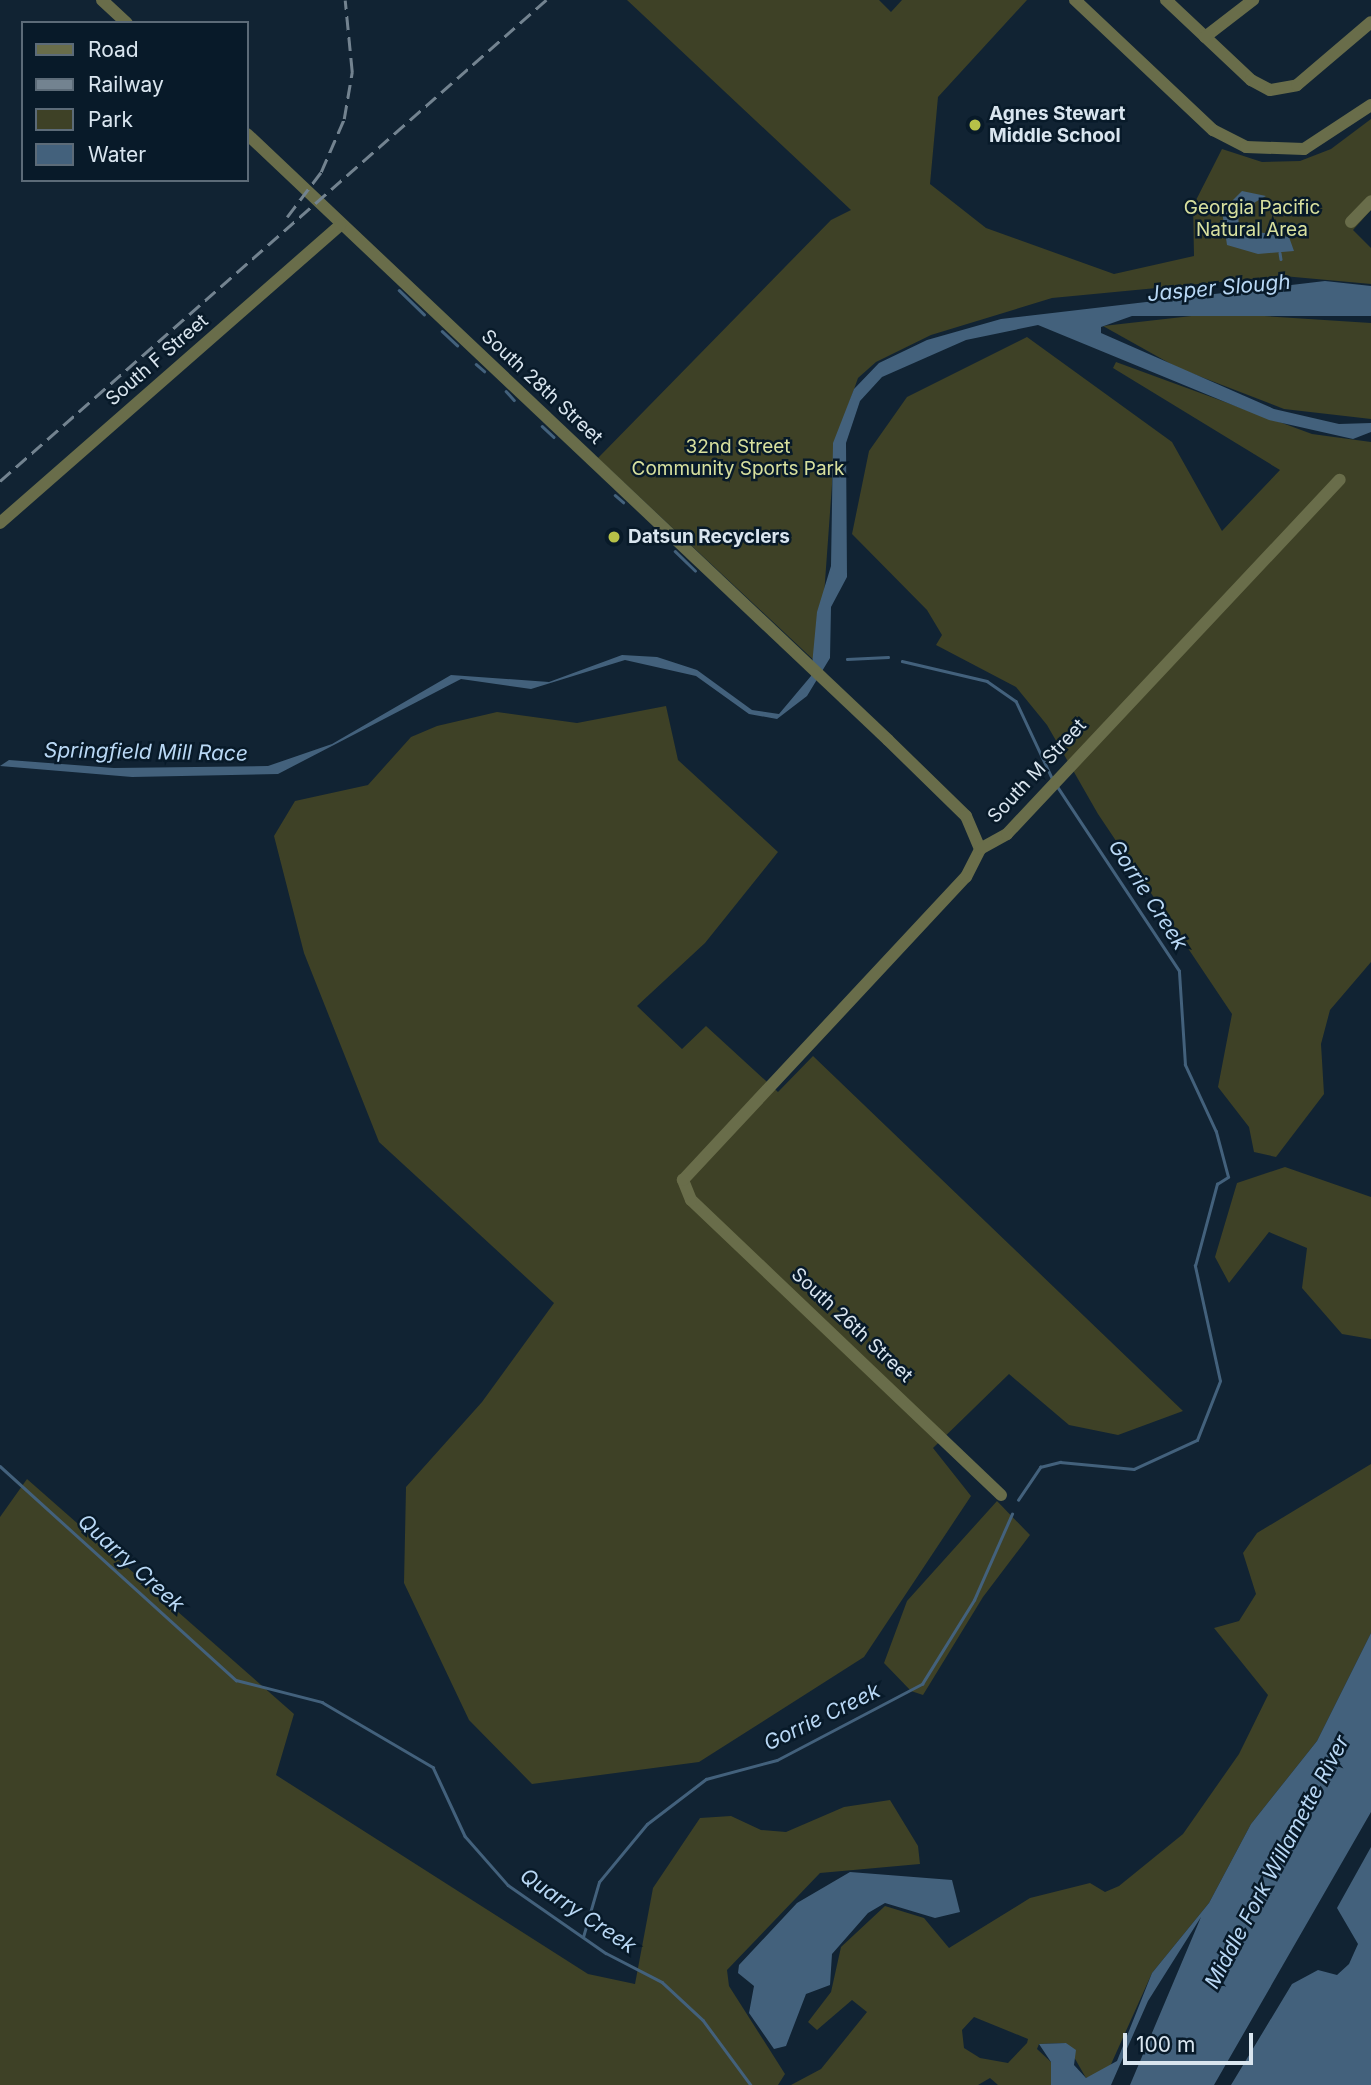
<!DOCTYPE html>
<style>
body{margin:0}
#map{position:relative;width:1371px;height:2085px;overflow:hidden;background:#112333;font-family:Inter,sans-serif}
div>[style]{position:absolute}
.green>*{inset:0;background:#3e4126}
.water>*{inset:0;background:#43617c}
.stream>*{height:2.5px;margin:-1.25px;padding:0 1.25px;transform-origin:1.25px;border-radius:1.25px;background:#43617c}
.minor>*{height:12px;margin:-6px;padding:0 6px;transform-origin:6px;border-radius:6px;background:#696d4a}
.rail>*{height:2.5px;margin-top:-1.25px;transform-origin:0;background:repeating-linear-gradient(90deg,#738390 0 14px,transparent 0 21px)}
.dots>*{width:19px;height:19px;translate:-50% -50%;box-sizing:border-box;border:4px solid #081a29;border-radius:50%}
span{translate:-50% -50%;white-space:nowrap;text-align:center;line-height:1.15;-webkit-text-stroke:5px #081a29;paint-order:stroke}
.poi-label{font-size:19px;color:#d9e5ef;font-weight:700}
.left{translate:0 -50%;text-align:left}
.park-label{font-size:19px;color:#d8e09e}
.street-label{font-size:19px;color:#d9e5ef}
.water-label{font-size:21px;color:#b9d8f5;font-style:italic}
.legend{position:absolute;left:21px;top:21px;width:228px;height:161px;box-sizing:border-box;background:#081a29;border:2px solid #5c6b78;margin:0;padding:9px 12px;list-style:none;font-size:21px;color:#d9e5ef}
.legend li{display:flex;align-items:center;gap:14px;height:35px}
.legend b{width:35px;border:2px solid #5c6b78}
.scale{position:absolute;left:1123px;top:2033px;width:130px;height:32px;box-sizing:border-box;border:4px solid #d9e5ef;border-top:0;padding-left:9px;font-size:21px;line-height:24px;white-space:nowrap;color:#d9e5ef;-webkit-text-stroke:5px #081a29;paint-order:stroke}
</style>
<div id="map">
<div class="green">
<i style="clip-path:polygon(627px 0,879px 0,891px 12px,902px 0,1027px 0,938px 97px,930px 184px,986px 228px,1114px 274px,1194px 256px,1193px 206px,1222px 149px,1262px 162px,1300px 161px,1331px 149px,1371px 119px,1371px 210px,1353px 230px,1371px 248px,1371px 284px,1283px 276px,1052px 298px,931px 335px,876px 362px,858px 378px,835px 443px,819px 665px,598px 458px,831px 220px,851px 210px)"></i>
<i style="clip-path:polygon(1218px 313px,1371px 323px,1371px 419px,1284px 409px,1178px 368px,1103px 326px)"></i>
<i style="clip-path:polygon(1027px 337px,1172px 442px,1222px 531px,1280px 470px,1113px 368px,1116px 362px,1312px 434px,1371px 442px,1371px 962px,1330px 1010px,1321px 1044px,1324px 1094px,1276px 1157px,1254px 1152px,1249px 1127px,1218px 1087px,1232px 1014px,1098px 814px,1047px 725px,1016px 687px,936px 645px,942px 635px,927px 610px,852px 534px,869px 451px,907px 397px)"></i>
<i style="clip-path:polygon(666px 706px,678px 760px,778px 852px,705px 943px,637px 1006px,682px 1049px,706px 1026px,778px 1092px,813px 1056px,1183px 1411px,1118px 1435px,1069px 1425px,1009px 1374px,933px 1448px,971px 1496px,864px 1657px,699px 1762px,532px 1784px,469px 1720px,404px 1583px,406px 1487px,482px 1402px,554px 1303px,379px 1142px,304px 953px,274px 836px,295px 801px,368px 785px,411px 737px,437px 726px,497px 712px,577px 723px)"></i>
<i style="clip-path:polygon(1285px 1167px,1371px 1197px,1371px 1339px,1342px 1334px,1302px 1288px,1307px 1248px,1269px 1232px,1229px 1283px,1215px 1257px,1237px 1183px)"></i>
<i style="clip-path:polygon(evenodd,1371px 1464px,1371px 1633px,1317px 1741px,1251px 1824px,1209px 1903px,1152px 1973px,1108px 2071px,1086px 2078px,1066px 2043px,1039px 2044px,1037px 2049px,1051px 2062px,1051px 2085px,998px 2085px,990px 2078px,978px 2085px,791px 2085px,821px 2069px,867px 2012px,852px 2000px,817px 2030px,808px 2022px,831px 1992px,841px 1947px,885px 1906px,924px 1918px,949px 1948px,1030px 1898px,1090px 1883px,1105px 1892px,1119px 1886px,1183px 1834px,1239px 1754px,1268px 1695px,1214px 1628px,1239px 1621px,1256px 1594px,1243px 1553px,1257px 1533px,1371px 1464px,974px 2017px,1028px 2039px,1027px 2043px,1008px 2063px,980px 2058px,964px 2048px,962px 2030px,974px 2017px)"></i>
<i style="clip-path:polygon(27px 1479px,294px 1714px,276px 1775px,588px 1974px,635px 1984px,653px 1888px,700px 1818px,731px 1816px,761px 1830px,786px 1832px,844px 1807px,890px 1800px,918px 1846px,920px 1864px,820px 1873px,727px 1970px,729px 1986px,785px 2074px,778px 2085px,0 2085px,0 1517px)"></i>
<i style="clip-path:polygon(997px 1501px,1030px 1535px,983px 1597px,923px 1695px,911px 1691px,884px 1663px,907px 1601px)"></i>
</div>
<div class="water">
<i style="clip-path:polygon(1242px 191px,1266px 196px,1238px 212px,1239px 229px,1289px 237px,1294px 251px,1258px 254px,1227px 245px,1222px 211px)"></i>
<i style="clip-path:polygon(1325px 281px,1371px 286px,1371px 316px,1132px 316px,1101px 327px,1101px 333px,1274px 409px,1339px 424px,1371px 423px,1371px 432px,1353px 439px,1269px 420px,1038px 325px,966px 340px,882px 377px,860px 401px,846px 443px,847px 577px,831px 607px,830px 658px,807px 696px,777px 719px,749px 714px,696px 676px,625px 660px,531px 689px,461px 679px,278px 774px,132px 777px,0 766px,9px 760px,114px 768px,268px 766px,332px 744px,451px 675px,549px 682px,622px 655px,657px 657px,697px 670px,752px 710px,779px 714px,811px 676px,817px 612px,831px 566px,833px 443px,854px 389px,879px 363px,927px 340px,1001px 319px)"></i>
<i style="clip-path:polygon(1371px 1633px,1371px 1812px,1214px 2085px,1130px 2085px,1201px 1917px,1148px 2001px,1111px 2085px,1051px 2085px,1051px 2062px,1039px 2044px,1066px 2043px,1076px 2050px,1074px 2065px,1086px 2078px,1117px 2061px,1152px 1973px,1209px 1903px,1251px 1824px,1317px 1741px)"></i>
<i style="clip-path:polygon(1371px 1847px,1371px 2085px,1231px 2085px,1292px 1984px,1318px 1970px,1337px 1975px,1349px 1964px,1358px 1944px,1337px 1908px)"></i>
<i style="clip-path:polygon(850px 1872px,952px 1880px,960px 1912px,935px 1918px,885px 1903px,868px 1913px,832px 1954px,830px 1985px,806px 1994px,786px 2046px,774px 2049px,749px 2013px,754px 1986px,738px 1973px,739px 1965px,797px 1903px)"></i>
</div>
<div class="stream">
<i style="left:1280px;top:253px;width:6px;rotate:81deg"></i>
<i style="left:1283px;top:278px;width:8px;rotate:90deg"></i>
<i style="left:399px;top:290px;width:35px;rotate:44deg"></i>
<i style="left:442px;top:331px;width:21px;rotate:43deg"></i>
<i style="left:476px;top:364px;width:11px;rotate:41deg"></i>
<i style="left:506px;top:391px;width:12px;rotate:48deg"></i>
<i style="left:542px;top:426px;width:16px;rotate:43deg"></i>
<i style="left:615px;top:495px;width:11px;rotate:41deg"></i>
<i style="left:675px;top:551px;width:28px;rotate:44deg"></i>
<i style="left:847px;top:659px;width:41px;rotate:-2.8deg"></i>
<i style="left:902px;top:661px;width:87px;rotate:13.2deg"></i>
<i style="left:987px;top:681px;width:35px;rotate:35deg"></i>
<i style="left:1016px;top:701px;width:87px;rotate:64.9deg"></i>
<i style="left:0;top:1466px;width:319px;rotate:42.2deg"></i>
<i style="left:236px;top:1680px;width:89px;rotate:14.3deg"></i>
<i style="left:322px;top:1702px;width:129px;rotate:30.4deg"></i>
<i style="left:433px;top:1767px;width:76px;rotate:65.1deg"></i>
<i style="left:465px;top:1836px;width:65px;rotate:48.7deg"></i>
<i style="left:508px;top:1885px;width:119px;rotate:34.8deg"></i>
<i style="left:606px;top:1953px;width:63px;rotate:27.4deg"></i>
<i style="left:662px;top:1982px;width:56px;rotate:42.8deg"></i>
<i style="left:703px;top:2020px;width:81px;rotate:53.6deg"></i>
<i style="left:1018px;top:1500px;width:40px;rotate:-56deg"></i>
<i style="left:1040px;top:1467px;width:21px;rotate:-14deg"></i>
<i style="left:1060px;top:1462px;width:74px;rotate:5.4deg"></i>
<i style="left:1134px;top:1469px;width:69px;rotate:-24.7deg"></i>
<i style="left:1197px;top:1440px;width:63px;rotate:-68.7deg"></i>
<i style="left:1220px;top:1381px;width:118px;rotate:-102.3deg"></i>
<i style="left:1195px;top:1266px;width:85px;rotate:-75deg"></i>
<i style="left:1217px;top:1184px;width:13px;rotate:-32deg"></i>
<i style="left:1228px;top:1177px;width:47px;rotate:-104.9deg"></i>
<i style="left:1216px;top:1132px;width:74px;rotate:-114.8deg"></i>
<i style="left:1185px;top:1065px;width:94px;rotate:-93.7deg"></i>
<i style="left:1179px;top:971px;width:219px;rotate:-123.5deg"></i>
<i style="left:583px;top:1937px;width:57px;rotate:-73.8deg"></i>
<i style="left:599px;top:1882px;width:75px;rotate:-50.4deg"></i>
<i style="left:647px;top:1824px;width:74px;rotate:-37.3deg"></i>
<i style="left:706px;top:1779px;width:73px;rotate:-15deg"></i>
<i style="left:777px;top:1760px;width:164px;rotate:-27.7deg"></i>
<i style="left:922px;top:1684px;width:99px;rotate:-58.2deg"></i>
<i style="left:974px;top:1600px;width:94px;rotate:-66.2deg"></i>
</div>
<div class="minor">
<i style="left:102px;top:0;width:34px;rotate:43deg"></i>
<i style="left:1075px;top:0;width:190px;rotate:43.3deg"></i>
<i style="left:1213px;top:130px;width:37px;rotate:27deg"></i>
<i style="left:1246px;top:147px;width:58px;rotate:2deg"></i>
<i style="left:1304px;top:149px;width:80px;rotate:-33.3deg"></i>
<i style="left:1166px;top:0;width:117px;rotate:43.3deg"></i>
<i style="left:1251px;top:80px;width:21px;rotate:28deg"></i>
<i style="left:1270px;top:90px;width:27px;rotate:-10deg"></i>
<i style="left:1297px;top:85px;width:97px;rotate:-40.4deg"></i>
<i style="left:1205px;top:37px;width:61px;rotate:-37.6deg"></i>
<i style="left:247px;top:134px;width:882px;rotate:43.39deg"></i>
<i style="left:888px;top:740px;width:109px;rotate:44.3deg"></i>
<i style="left:966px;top:816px;width:36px;rotate:67deg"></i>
<i style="left:1351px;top:222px;width:29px;rotate:-46deg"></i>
<i style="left:0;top:523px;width:452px;rotate:-41.2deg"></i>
<i style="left:1001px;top:1495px;width:428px;rotate:-136.4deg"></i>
<i style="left:691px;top:1200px;width:22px;rotate:-112deg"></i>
<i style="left:683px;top:1180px;width:415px;rotate:-47deg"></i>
<i style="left:966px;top:877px;width:31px;rotate:-63deg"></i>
<i style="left:980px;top:849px;width:31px;rotate:-29deg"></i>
<i style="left:1007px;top:834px;width:486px;rotate:-46.8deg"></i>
</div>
<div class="rail">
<i style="left:287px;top:217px;width:56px;rotate:-52.9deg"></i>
<i style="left:321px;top:172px;width:58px;rotate:-66.5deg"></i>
<i style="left:344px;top:119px;width:48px;rotate:-80.3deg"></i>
<i style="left:352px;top:72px;width:72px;rotate:-95.6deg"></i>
<i style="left:0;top:481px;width:728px;rotate:-41.38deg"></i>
</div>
<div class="dots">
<i style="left:975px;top:125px;background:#b7c148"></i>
<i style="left:614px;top:537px;background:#b7c148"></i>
</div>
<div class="poi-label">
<span class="left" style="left:989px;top:125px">Agnes Stewart<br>Middle School</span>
<span class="left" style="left:628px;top:537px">Datsun Recyclers</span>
</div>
<div class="park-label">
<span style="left:1252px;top:219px">Georgia Pacific<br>Natural Area</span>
<span style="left:738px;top:458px">32nd Street<br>Community Sports Park</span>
</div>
<div class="street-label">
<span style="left:157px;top:360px;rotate:-41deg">South F Street</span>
<span style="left:542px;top:387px;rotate:43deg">South 28th Street</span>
<span style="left:1037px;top:771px;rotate:-47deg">South M Street</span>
<span style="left:852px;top:1325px;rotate:43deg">South 26th Street</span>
</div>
<div class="water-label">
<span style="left:1219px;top:288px;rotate:-5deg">Jasper Slough</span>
<span style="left:146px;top:752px;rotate:1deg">Springfield Mill Race</span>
<span style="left:1148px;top:895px;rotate:57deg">Gorrie Creek</span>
<span style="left:131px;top:1563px;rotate:42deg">Quarry Creek</span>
<span style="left:822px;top:1717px;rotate:-26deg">Gorrie Creek</span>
<span style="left:1277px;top:1862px;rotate:-62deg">Middle Fork Willamette River</span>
<span style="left:578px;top:1911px;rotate:34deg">Quarry Creek</span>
</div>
<ul class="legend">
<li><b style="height:9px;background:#696d4a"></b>Road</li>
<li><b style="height:9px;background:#738390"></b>Railway</li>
<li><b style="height:19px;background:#3e4126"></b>Park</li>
<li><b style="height:19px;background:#43617c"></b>Water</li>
</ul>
<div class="scale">100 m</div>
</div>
